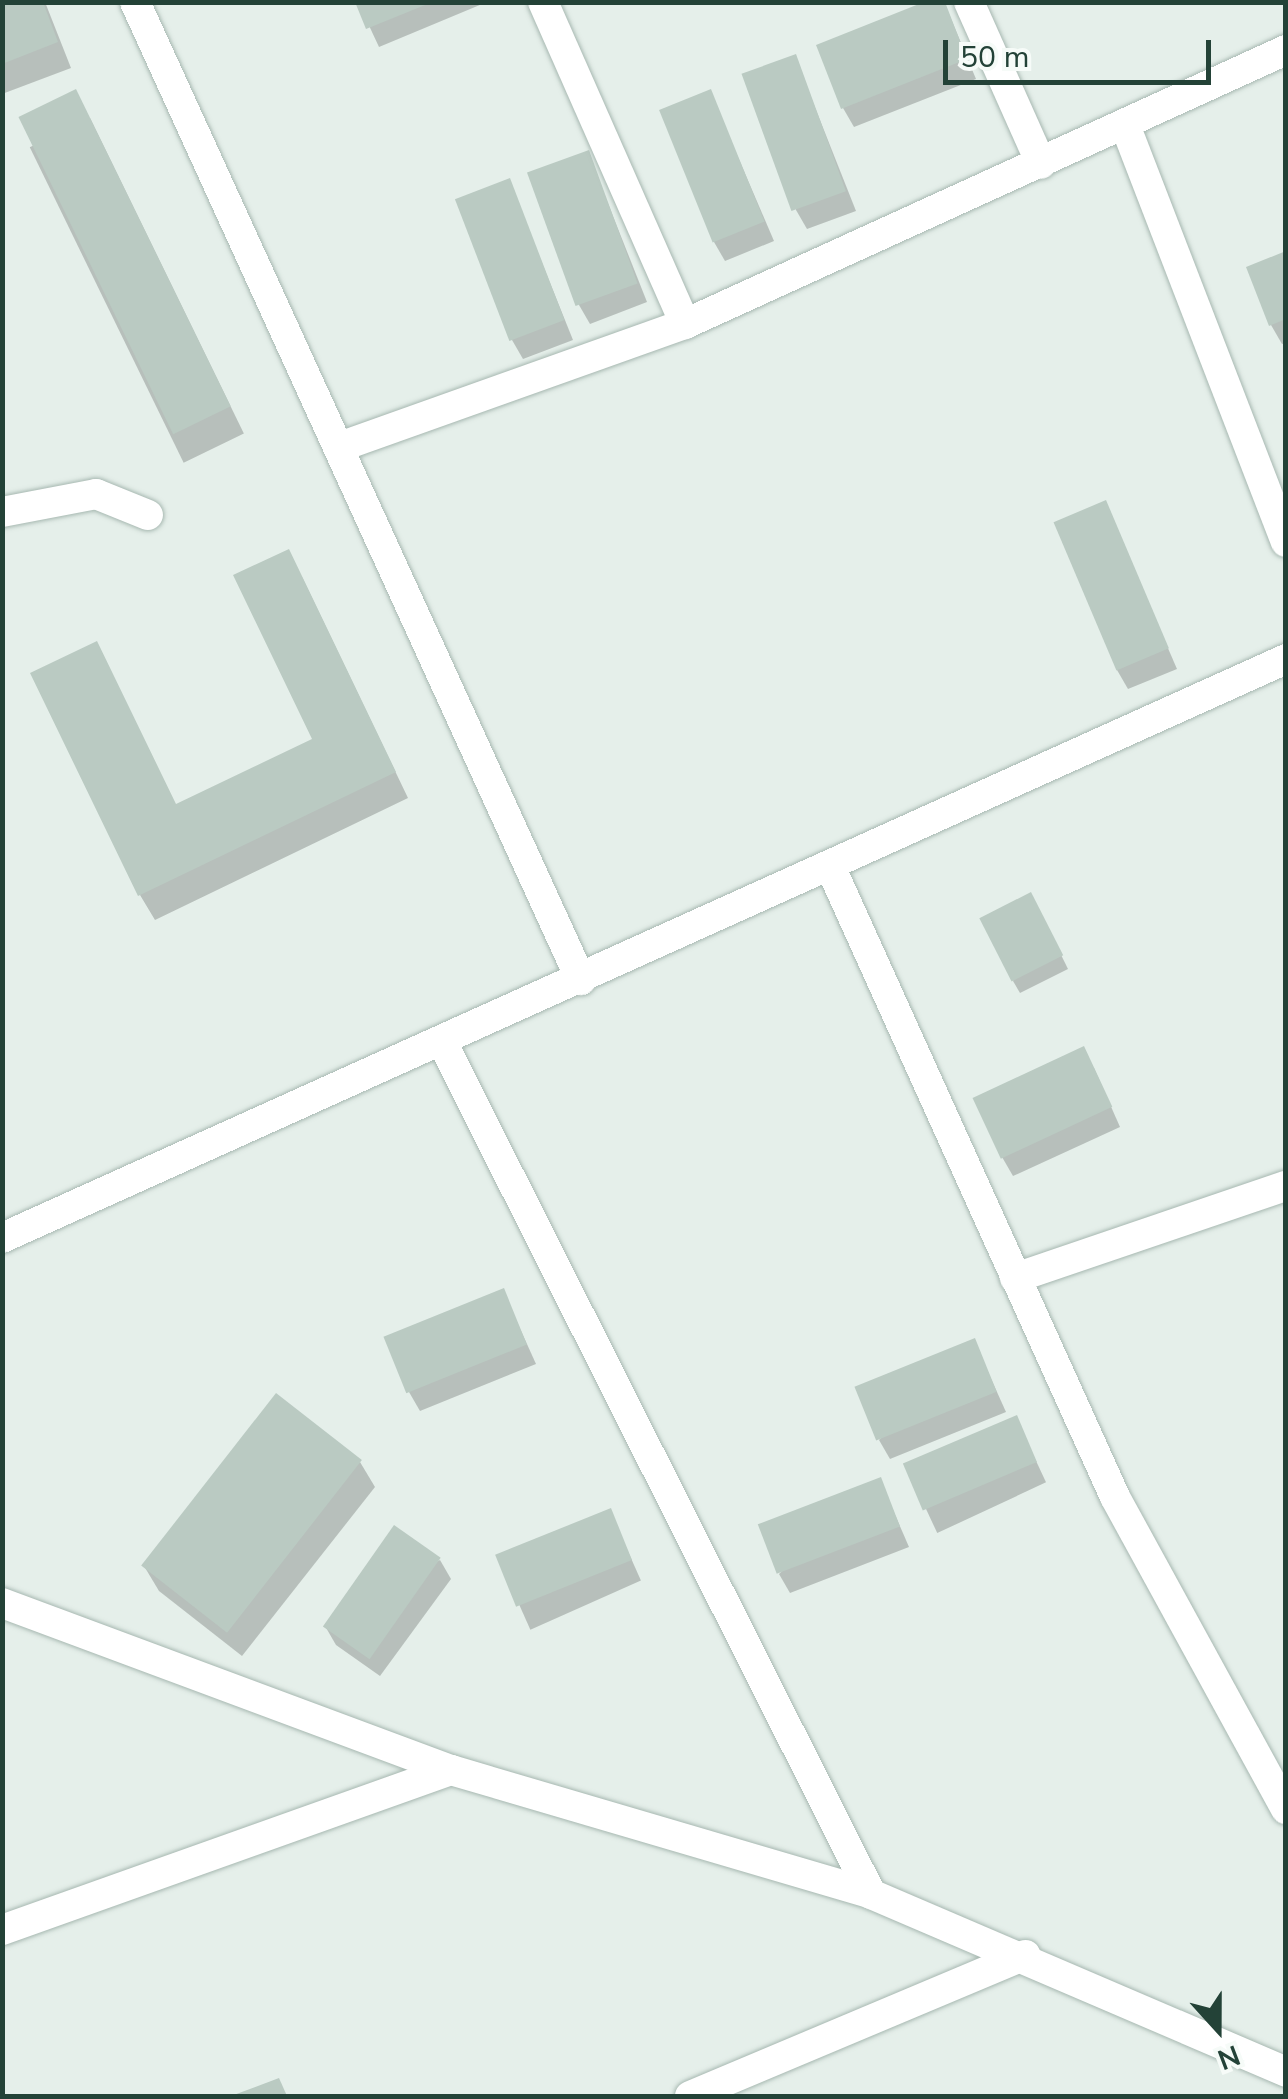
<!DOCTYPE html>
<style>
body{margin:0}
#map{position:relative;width:1288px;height:2099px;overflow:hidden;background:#e5efea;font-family:"Nunito Sans",sans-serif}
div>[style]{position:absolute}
.shadow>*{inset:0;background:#0003;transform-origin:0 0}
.building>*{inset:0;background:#bacac2;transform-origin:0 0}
.roads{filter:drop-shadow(0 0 2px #a7b8b1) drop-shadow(0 0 2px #a7b8b1)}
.minor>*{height:30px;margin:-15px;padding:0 15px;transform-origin:15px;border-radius:15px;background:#fff}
span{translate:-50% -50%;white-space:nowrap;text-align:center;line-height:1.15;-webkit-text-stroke:9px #f6fbf8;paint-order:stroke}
.frame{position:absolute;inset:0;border:5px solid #234237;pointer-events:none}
.north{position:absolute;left:1168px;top:1979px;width:100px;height:100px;-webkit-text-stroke:8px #f6fbf8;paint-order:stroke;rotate:159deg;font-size:28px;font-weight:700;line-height:40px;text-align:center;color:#234237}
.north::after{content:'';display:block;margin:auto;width:35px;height:45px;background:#234237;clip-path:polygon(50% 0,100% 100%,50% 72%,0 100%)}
.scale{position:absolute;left:943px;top:40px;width:268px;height:45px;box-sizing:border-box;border:5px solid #234237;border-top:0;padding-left:12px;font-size:30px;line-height:35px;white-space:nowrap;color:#234237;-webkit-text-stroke:8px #f6fbf8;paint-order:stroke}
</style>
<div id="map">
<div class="shadow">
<i style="clip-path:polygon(2px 2px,45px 2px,71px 68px,2px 94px)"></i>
<i style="clip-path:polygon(358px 2px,487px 2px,379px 47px)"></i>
<i style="clip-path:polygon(944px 2px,976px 79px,854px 127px,843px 108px)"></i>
<i style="clip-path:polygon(795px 57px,856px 211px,807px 229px,796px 210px)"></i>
<i style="clip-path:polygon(710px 92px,774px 241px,725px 261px,714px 242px)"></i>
<i style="left:90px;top:118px;width:351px;height:67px;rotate:64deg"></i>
<i style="clip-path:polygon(588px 153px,647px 302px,590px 324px,579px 305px)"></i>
<i style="clip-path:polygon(509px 181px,573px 340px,523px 359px,512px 340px)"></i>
<i style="clip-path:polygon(1286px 254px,1286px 343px,1282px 344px,1271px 325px)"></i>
<i style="clip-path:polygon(1105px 503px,1177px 669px,1128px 689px,1117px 670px)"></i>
<i style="clip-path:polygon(302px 577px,408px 798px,155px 920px,140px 895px,177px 806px,315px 740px)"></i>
<i style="clip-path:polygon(1038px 908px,1068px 969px,1020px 993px,1013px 981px)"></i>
<i style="clip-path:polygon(1094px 1068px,1120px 1127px,1013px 1176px,1002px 1157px)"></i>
<i style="clip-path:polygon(503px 1291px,536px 1364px,420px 1411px,409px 1392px)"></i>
<i style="clip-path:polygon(974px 1341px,1006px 1412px,890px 1459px,879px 1440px)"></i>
<i style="left:1016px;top:1418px;width:71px;height:120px;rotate:65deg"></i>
<i style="clip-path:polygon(360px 1462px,375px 1487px,242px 1656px,159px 1591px,144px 1566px)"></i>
<i style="clip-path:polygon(880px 1480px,909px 1547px,790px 1593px,779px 1574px)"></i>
<i style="left:610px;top:1511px;width:76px;height:121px;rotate:66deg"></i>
<i style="clip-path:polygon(440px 1560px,451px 1579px,380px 1676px,336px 1645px,325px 1626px)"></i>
</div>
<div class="building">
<i style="clip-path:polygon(2px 2px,43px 2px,58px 42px,2px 64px)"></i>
<i style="clip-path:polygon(355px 2px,430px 2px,430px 3px,366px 29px)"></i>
<i style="clip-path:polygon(924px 2px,945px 2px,967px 59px,841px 109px,816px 45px)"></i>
<i style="left:796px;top:54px;width:146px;height:58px;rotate:70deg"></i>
<i style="left:76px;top:89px;width:353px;height:64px;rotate:64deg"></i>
<i style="left:711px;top:89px;width:143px;height:56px;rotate:68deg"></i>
<i style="left:589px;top:150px;width:142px;height:66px;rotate:70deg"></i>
<i style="left:510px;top:178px;width:152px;height:59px;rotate:69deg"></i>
<i style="clip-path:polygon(1286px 251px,1286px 319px,1269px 326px,1246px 267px)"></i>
<i style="left:1106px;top:500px;width:161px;height:57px;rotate:67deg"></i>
<i style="clip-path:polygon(289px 549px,396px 772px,138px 896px,30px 673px,97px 641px,176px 804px,312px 739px,233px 575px)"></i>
<i style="left:1031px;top:892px;width:71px;height:58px;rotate:63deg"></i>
<i style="left:1084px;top:1046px;width:67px;height:123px;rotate:65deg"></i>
<i style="left:504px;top:1288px;width:61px;height:130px;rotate:68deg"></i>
<i style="left:975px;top:1338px;width:58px;height:130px;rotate:68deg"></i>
<i style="left:276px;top:1393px;width:109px;height:219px;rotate:38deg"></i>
<i style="left:1017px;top:1415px;width:51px;height:124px;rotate:67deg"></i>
<i style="left:881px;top:1477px;width:53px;height:132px;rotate:69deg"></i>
<i style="left:611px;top:1508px;width:56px;height:125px;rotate:68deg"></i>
<i style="left:394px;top:1525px;width:57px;height:124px;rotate:35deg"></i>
<i style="clip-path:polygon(279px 2078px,287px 2096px,231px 2096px)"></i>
</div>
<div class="roads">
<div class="minor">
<i style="left:135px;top:2px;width:1075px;rotate:65.49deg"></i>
<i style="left:543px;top:2px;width:352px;rotate:66.2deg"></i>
<i style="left:969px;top:2px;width:177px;rotate:66deg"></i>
<i style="left:1125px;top:125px;width:447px;rotate:68.9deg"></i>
<i style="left:342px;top:446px;width:364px;rotate:-19.6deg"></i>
<i style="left:685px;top:324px;width:661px;rotate:-24.51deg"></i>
<i style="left:2px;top:512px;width:96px;rotate:-10.8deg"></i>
<i style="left:96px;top:494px;width:56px;rotate:22deg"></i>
<i style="left:830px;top:866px;width:692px;rotate:65.69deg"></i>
<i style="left:1115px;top:1497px;width:356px;rotate:61.3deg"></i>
<i style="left:442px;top:1042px;width:954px;rotate:63.27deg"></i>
<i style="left:2px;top:1238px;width:1409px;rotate:-24.27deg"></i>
<i style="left:1015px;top:1278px;width:286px;rotate:-18.8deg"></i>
<i style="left:2px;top:1603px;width:479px;rotate:20.4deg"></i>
<i style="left:451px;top:1770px;width:438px;rotate:16.4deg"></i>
<i style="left:871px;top:1894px;width:452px;rotate:23.2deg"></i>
<i style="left:2px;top:1930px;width:477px;rotate:-19.6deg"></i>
<i style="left:690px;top:2096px;width:364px;rotate:-22.8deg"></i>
</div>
</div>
<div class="frame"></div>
<div class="north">N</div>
<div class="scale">50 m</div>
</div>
